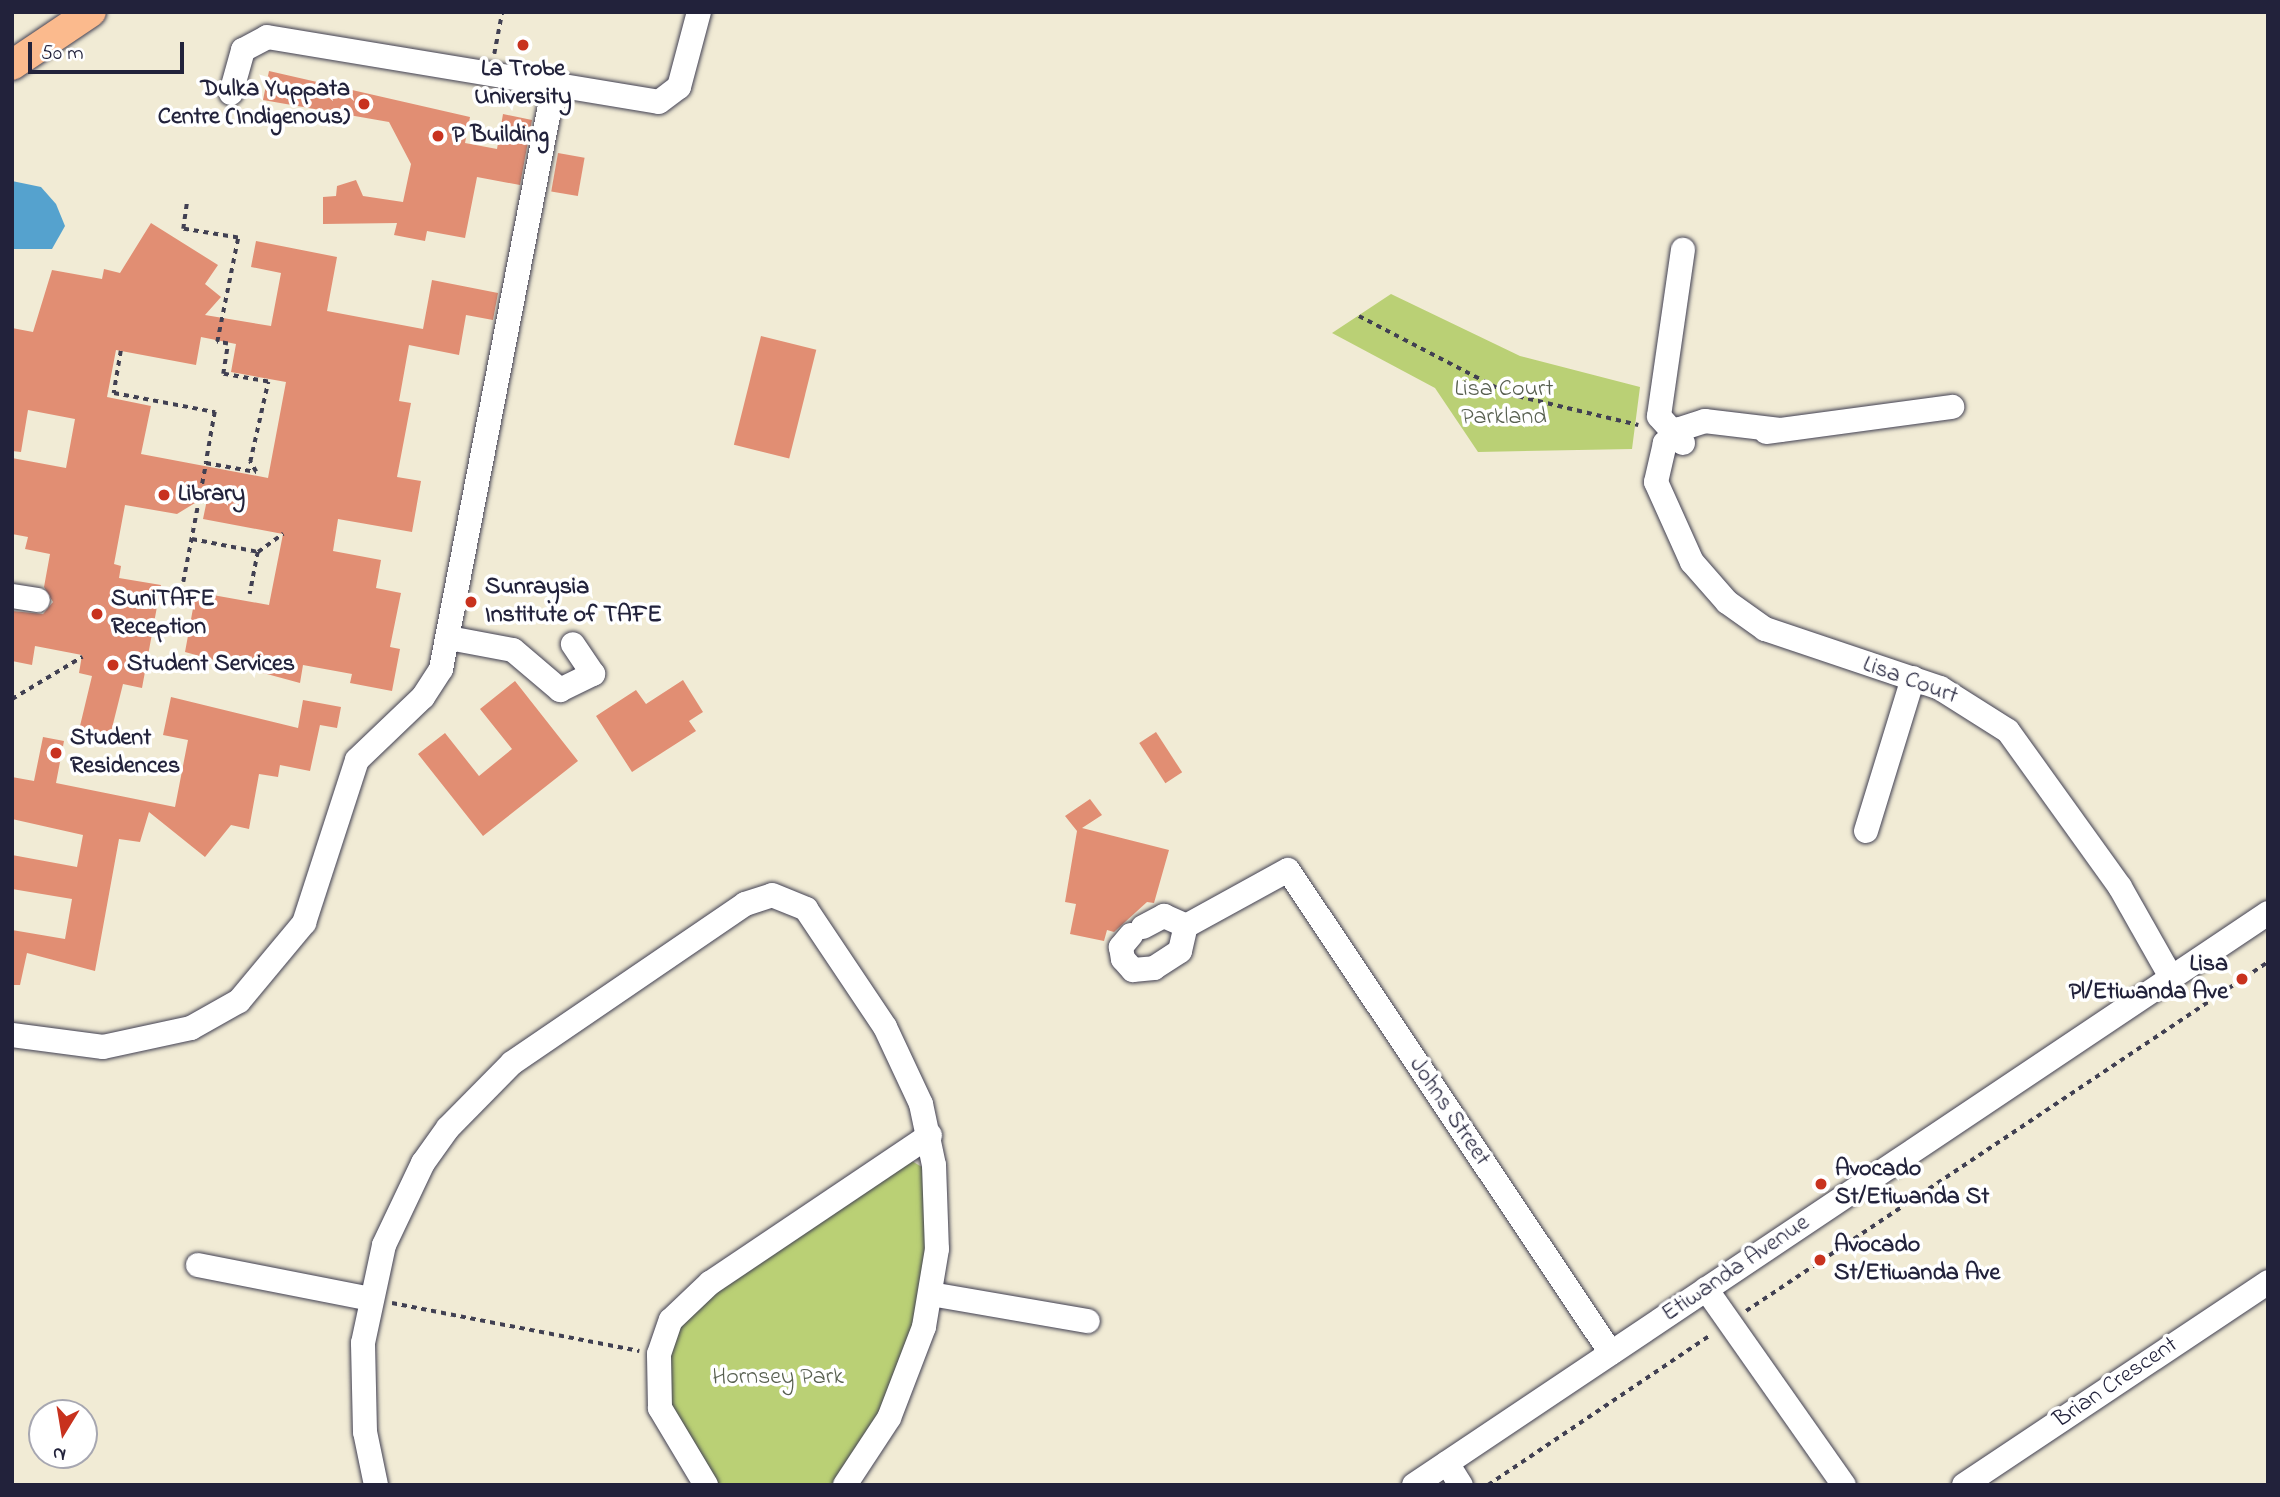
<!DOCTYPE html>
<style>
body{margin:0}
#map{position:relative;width:2280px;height:1497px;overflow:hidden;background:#f1ebd5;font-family:"Indie Flower",sans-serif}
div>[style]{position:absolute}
.green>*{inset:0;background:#bad075}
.water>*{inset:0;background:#55a2ce}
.building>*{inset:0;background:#e18e73;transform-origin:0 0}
.path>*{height:3.5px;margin-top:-1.75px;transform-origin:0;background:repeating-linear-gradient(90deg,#414052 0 5px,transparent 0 10px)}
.roads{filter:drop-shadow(0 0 2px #414052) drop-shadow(0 0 2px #414052)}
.minor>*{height:24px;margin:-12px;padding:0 12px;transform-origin:12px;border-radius:12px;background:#fff}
.major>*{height:30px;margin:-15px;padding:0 15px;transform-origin:15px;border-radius:15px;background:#fbba8d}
.dots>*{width:19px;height:19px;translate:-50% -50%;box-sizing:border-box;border:4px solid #fff;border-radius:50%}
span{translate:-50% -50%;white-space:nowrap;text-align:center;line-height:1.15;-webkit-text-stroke:7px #fff;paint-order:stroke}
.poi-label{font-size:24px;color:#22223b;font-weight:700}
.right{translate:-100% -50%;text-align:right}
.left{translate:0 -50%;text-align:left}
.park-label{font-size:24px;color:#575f4f}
.street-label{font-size:24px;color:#22223b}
.frame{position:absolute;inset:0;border:14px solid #22223b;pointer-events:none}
.north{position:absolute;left:28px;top:1399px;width:70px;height:70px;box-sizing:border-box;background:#fff;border:2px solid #a7a7b1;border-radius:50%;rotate:191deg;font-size:19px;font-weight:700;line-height:28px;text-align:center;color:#22223b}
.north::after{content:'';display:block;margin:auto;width:24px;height:32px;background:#c8321e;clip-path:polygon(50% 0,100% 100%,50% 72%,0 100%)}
.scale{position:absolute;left:28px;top:42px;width:156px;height:32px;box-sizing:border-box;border:4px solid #22223b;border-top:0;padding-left:9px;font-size:21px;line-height:24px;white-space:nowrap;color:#22223b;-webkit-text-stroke:5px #fff;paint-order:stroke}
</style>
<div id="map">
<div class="green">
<i style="clip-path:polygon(1391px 294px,1520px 356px,1640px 387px,1632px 449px,1478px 452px,1435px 388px,1332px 333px)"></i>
<i style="clip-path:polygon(912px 1161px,925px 1169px,928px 1220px,919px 1311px,894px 1388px,855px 1455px,832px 1485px,719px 1485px,672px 1407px,667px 1365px,679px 1328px,706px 1299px)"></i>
</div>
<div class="water">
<i style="clip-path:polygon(12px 181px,41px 187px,56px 204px,65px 226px,52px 249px,12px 249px)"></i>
</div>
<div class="building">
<i style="clip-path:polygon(269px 71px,470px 117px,465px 143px,497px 149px,503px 114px,532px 120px,520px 185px,477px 177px,465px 238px,427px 231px,425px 241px,394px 235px,397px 223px,323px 224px,323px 197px,336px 196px,337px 186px,356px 180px,363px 196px,403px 202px,411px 164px,389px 122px,263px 100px)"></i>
<i style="left:558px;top:153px;width:27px;height:39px;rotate:10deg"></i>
<i style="clip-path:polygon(evenodd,151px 223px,218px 265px,205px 284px,221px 297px,205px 315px,271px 326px,281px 273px,251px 267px,256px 241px,337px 257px,327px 311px,423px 329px,432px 280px,498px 293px,493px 320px,466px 315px,459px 355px,409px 345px,399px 401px,411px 403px,397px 477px,421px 481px,412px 532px,338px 519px,333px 551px,381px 560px,376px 588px,401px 593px,390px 647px,400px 649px,392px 691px,350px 683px,352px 674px,303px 665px,300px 683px,185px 652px,196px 592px,269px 605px,283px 534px,203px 519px,208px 495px,177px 514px,125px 505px,114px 564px,121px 566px,119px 578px,161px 585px,142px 688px,123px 684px,110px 736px,79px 730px,92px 676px,79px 673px,82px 655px,35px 646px,32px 665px,12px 661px,12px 611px,43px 614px,53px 602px,44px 587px,50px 554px,25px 549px,28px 537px,12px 534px,12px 458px,66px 468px,75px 419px,28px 410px,21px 452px,12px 451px,12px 328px,33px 332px,52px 270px,102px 279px,104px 269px,120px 273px,151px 223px,201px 337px,236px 344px,231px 372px,286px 382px,268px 478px,141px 454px,151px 406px,107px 397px,116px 350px,196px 365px,201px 337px)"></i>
<i style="left:761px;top:336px;width:57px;height:112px;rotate:14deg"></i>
<i style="clip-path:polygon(683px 680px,703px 712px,689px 721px,696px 731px,632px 772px,596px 716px,636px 690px,646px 704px)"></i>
<i style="clip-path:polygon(515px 681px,578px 761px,483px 836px,418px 754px,445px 733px,479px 776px,512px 749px,480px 709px)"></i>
<i style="clip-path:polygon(171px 697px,298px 728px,303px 700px,341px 707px,337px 728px,320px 725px,310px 771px,280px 765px,278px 777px,259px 774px,249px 829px,231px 825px,205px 857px,149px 812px,140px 842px,119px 839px,95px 971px,27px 953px,20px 985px,12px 985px,12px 930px,65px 939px,72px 899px,12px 889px,12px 855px,77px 867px,83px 835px,12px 819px,12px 777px,34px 781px,43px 737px,64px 741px,56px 783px,175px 807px,188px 740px,163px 735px)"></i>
<i style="left:1156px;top:732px;width:48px;height:20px;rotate:57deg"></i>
<i style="clip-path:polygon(1090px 799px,1102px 815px,1082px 828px,1169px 850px,1154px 903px,1147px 902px,1114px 932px,1107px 930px,1104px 941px,1070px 934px,1076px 904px,1065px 902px,1077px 831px,1065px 816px)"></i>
</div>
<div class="path">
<i style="left:494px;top:54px;width:43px;rotate:-79.2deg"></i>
<i style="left:1359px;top:316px;width:169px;rotate:27.5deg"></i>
<i style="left:1509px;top:394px;width:133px;rotate:13.5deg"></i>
<i style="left:121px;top:351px;width:43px;rotate:99.5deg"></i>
<i style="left:114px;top:393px;width:103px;rotate:10.7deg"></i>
<i style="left:215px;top:412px;width:52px;rotate:100deg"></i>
<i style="left:192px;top:539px;width:67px;rotate:11.1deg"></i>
<i style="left:258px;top:552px;width:43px;rotate:100.8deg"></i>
<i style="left:258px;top:552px;width:31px;rotate:-36deg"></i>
<i style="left:183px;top:582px;width:121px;rotate:-79.1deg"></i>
<i style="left:206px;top:463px;width:51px;rotate:10.2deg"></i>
<i style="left:256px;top:472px;width:12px;rotate:-121deg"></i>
<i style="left:250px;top:462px;width:82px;rotate:-77.3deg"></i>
<i style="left:268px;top:382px;width:46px;rotate:-169.9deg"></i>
<i style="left:223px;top:374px;width:30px;rotate:-81deg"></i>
<i style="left:228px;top:344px;width:11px;rotate:-170deg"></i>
<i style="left:217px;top:342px;width:106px;rotate:-78.6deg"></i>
<i style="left:238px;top:238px;width:56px;rotate:-170.7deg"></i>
<i style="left:183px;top:229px;width:27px;rotate:-82deg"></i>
<i style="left:12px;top:699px;width:82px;rotate:-31deg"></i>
<i style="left:392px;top:1303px;width:252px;rotate:11deg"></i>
<i style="left:1746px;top:1311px;width:628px;rotate:-33.77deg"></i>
<i style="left:1488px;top:1485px;width:268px;rotate:-34deg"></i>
</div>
<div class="roads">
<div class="minor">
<i style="left:231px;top:93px;width:45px;rotate:-74.4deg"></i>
<i style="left:243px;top:50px;width:27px;rotate:-28deg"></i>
<i style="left:267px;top:37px;width:397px;rotate:9.4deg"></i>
<i style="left:659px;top:102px;width:25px;rotate:-37deg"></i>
<i style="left:679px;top:87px;width:78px;rotate:-75.1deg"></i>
<i style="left:1780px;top:430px;width:76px;rotate:-173.2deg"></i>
<i style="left:1705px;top:421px;width:26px;rotate:162deg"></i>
<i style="left:1680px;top:429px;width:21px;rotate:137deg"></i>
<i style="left:1665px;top:443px;width:40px;rotate:103deg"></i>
<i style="left:1656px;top:482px;width:88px;rotate:65.8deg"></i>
<i style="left:1692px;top:562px;width:53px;rotate:48.8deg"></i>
<i style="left:1727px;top:602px;width:47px;rotate:35.4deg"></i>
<i style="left:1765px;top:629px;width:185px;rotate:18.6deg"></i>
<i style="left:1940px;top:688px;width:80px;rotate:32.3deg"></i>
<i style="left:2008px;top:731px;width:192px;rotate:54.3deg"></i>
<i style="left:2120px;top:887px;width:103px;rotate:60.5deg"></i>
<i style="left:1766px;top:432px;width:188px;rotate:-7.7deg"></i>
<i style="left:1683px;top:443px;width:36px;rotate:-132deg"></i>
<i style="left:1659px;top:416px;width:168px;rotate:-81.8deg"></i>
<i style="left:12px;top:596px;width:26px;rotate:9deg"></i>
<i style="left:449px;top:638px;width:65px;rotate:10.6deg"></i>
<i style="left:513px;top:650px;width:62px;rotate:40.4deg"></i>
<i style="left:560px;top:690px;width:37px;rotate:-26deg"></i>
<i style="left:593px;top:674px;width:36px;rotate:-124deg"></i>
<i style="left:1866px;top:831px;width:160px;rotate:-72.9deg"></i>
<i style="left:1143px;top:927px;width:24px;rotate:-28deg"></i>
<i style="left:1164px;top:916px;width:24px;rotate:24deg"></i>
<i style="left:1131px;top:935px;width:16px;rotate:130deg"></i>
<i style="left:1121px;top:947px;width:12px;rotate:81deg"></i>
<i style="left:1123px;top:959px;width:15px;rotate:48deg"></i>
<i style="left:1133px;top:970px;width:21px;rotate:-5deg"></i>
<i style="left:1154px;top:968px;width:31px;rotate:-33deg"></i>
<i style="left:1180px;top:951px;width:26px;rotate:-77deg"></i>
<i style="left:1186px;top:926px;width:116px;rotate:-28.8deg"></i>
<i style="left:1288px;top:870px;width:581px;rotate:56.23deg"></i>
<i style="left:12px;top:1035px;width:92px;rotate:7.5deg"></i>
<i style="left:103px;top:1047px;width:90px;rotate:-12.2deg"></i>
<i style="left:191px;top:1028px;width:55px;rotate:-29.4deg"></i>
<i style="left:239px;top:1001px;width:102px;rotate:-50.2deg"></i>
<i style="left:304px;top:923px;width:171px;rotate:-72deg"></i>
<i style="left:357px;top:760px;width:91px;rotate:-43.7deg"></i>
<i style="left:423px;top:697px;width:33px;rotate:-57deg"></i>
<i style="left:441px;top:669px;width:595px;rotate:-79.05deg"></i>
<i style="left:198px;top:1265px;width:176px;rotate:11.1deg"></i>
<i style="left:1706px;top:1289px;width:240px;rotate:54.9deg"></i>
<i style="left:931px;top:1294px;width:159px;rotate:9.8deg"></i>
<i style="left:1447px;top:1463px;width:26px;rotate:58deg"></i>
<i style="left:376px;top:1485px;width:54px;rotate:-101.7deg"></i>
<i style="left:365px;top:1432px;width:89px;rotate:-91.3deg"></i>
<i style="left:363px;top:1343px;width:100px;rotate:-77.9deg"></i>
<i style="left:384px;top:1245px;width:91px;rotate:-64.6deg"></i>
<i style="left:423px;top:1163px;width:43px;rotate:-54.5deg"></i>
<i style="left:448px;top:1128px;width:91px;rotate:-45.4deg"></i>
<i style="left:512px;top:1063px;width:282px;rotate:-34.3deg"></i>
<i style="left:745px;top:904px;width:28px;rotate:-18deg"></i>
<i style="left:772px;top:895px;width:37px;rotate:22deg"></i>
<i style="left:806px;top:909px;width:142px;rotate:56.2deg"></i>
<i style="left:885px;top:1027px;width:85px;rotate:64.9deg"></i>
<i style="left:921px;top:1104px;width:62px;rotate:78deg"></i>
<i style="left:934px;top:1165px;width:84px;rotate:88deg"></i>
<i style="left:937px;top:1249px;width:79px;rotate:99.5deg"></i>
<i style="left:924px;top:1327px;width:97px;rotate:111deg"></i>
<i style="left:889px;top:1418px;width:80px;rotate:123.3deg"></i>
<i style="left:706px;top:1485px;width:90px;rotate:-120.9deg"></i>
<i style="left:660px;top:1408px;width:54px;rotate:-91.1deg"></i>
<i style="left:659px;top:1354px;width:36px;rotate:-71deg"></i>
<i style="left:671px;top:1320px;width:54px;rotate:-43.5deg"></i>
<i style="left:710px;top:1283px;width:265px;rotate:-33.9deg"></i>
<i style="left:1414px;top:1485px;width:1028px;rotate:-33.81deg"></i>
<i style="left:1964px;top:1485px;width:366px;rotate:-33.7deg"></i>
</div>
<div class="major">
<i style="left:12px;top:65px;width:95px;rotate:-33.9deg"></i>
</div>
</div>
<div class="dots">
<i style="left:523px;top:45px;background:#c8321e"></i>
<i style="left:364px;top:104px;background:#c8321e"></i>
<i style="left:438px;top:136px;background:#c8321e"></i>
<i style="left:164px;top:495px;background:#c8321e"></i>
<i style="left:471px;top:602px;background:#c8321e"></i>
<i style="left:97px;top:614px;background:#c8321e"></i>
<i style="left:113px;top:665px;background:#c8321e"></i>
<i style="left:56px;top:753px;background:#c8321e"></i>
<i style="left:2242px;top:979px;background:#c8321e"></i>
<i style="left:1821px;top:1184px;background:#c8321e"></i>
<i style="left:1820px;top:1260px;background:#c8321e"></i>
</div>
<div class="poi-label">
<span style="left:523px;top:84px">La Trobe<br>University</span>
<span class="right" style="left:350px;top:104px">Dulka Yuppata<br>Centre (Indigenous)</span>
<span class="left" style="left:452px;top:136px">P Building</span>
<span class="left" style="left:178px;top:495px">Library</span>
<span class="left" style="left:485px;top:602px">Sunraysia<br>Institute of TAFE</span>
<span class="left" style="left:111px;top:614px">SuniTAFE<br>Reception</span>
<span class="left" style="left:127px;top:665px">Student Services</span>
<span class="left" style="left:70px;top:753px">Student<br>Residences</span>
<span class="right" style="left:2228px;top:979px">Lisa<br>Pl/Etiwanda Ave</span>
<span class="left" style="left:1835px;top:1184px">Avocado<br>St/Etiwanda St</span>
<span class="left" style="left:1834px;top:1260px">Avocado<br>St/Etiwanda Ave</span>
</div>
<div class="park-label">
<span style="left:1504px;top:404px">Lisa Court<br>Parkland</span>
<span style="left:778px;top:1378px">Hornsey Park</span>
</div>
<div class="street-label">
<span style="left:1910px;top:681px;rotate:20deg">Lisa Court</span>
<span style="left:1449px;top:1112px;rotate:56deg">Johns Street</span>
<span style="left:1736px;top:1269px;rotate:-34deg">Etiwanda Avenue</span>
<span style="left:2116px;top:1383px;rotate:-34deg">Brian Crescent</span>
</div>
<div class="frame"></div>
<div class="north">N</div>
<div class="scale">50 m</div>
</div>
